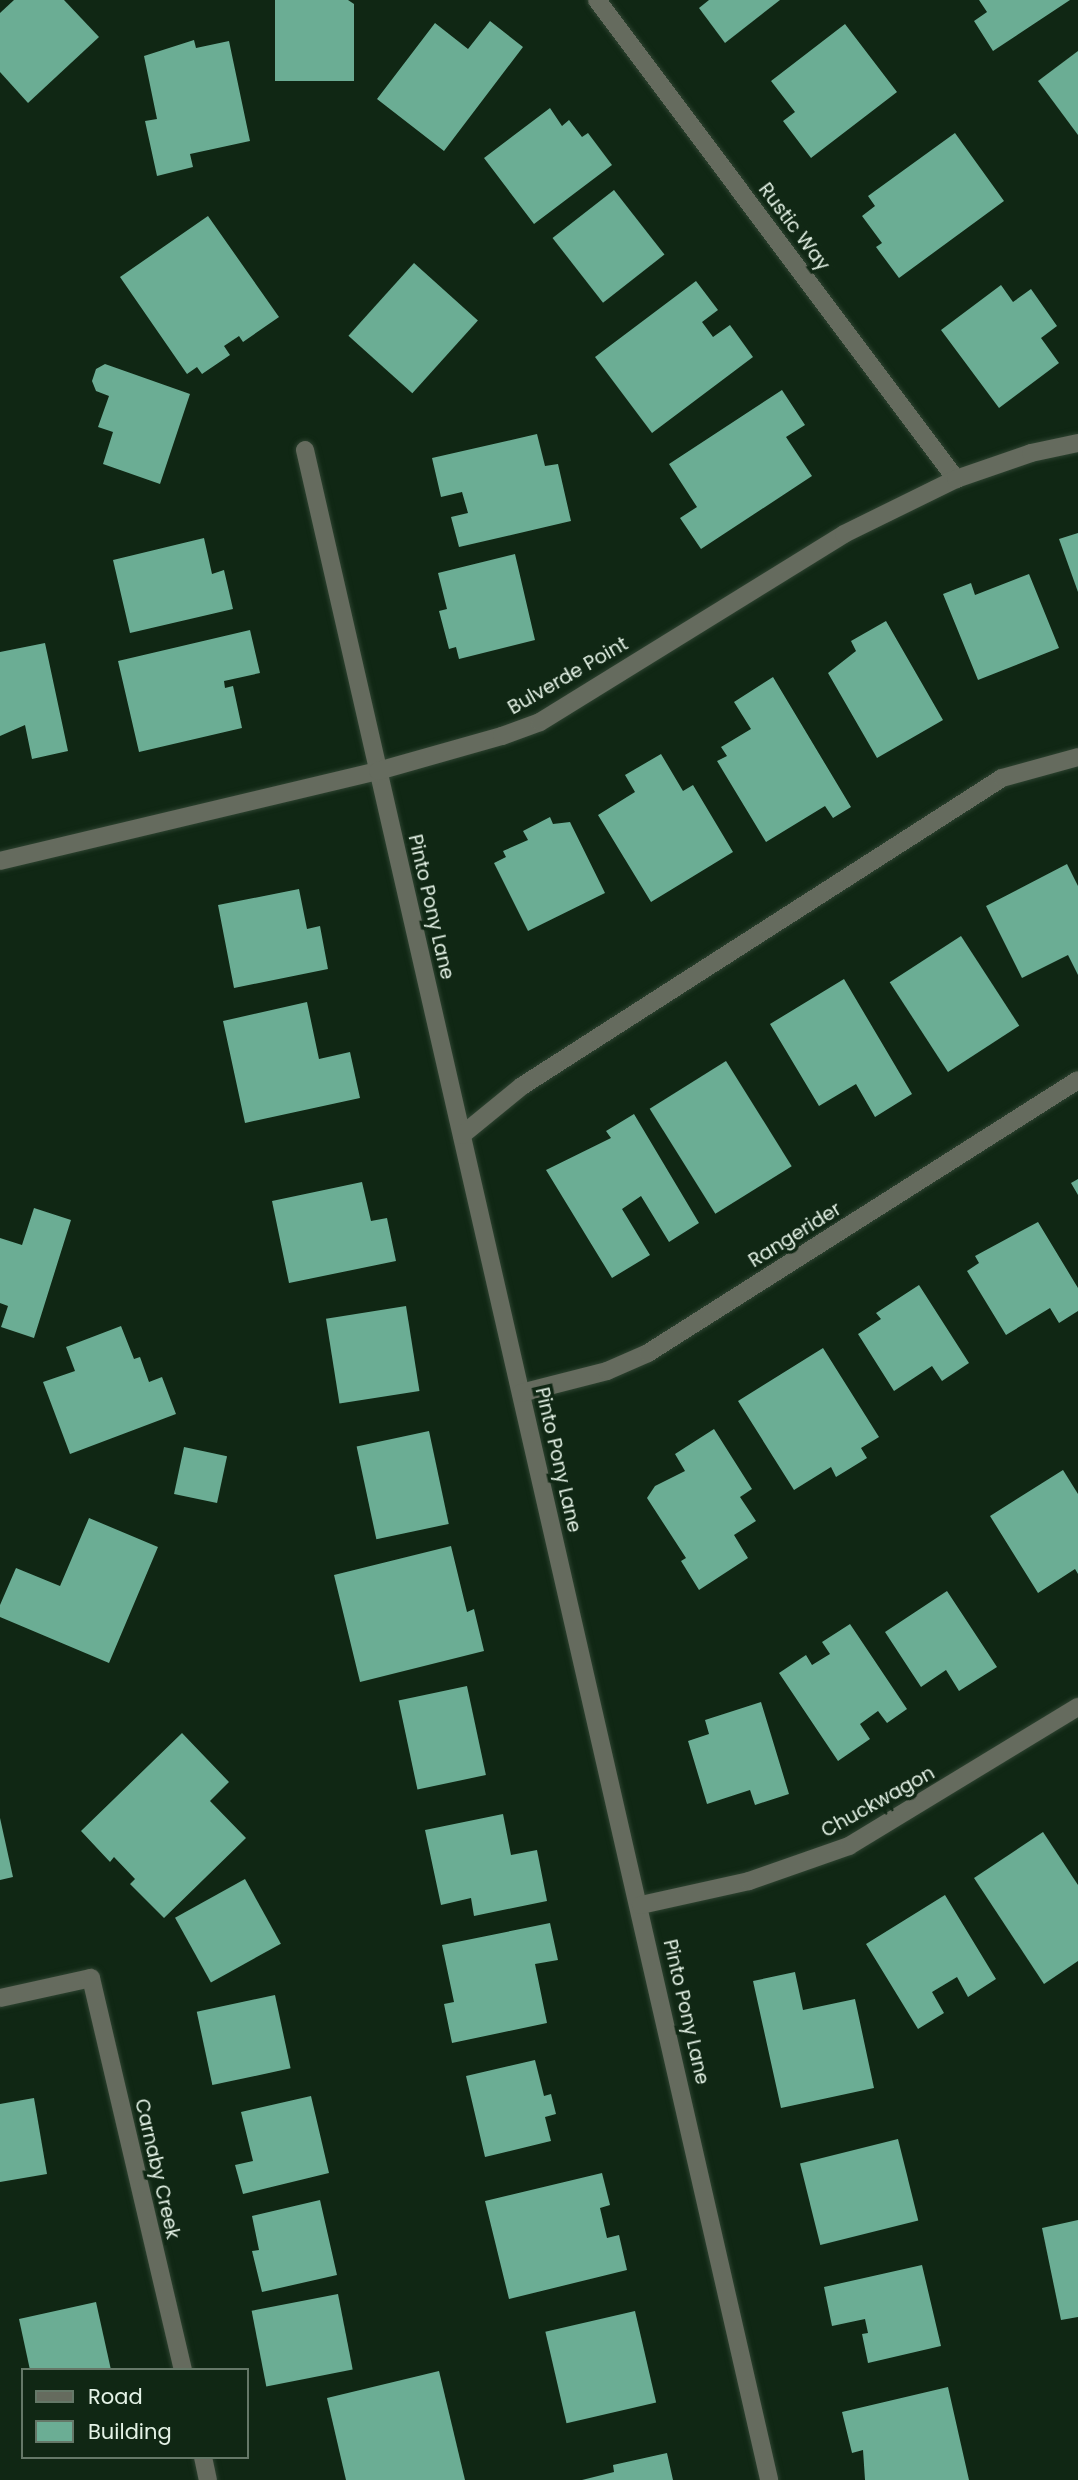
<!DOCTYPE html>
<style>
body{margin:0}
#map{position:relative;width:1078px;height:2480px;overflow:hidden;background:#102714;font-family:Poppins,sans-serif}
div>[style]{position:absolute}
.building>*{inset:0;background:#6bad94;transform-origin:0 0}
.roads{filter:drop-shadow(0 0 2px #2e4331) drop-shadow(0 0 2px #2e4331)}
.minor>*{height:18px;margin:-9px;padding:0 9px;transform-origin:9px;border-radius:9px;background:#656b5e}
span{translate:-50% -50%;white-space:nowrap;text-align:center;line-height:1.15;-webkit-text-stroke:7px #102714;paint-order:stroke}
.street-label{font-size:19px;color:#e4f2e6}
.legend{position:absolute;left:21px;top:2368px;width:228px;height:91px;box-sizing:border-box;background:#102714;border:2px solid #657868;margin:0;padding:9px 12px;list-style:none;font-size:21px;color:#e4f2e6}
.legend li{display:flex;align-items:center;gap:14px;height:35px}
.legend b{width:35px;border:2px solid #657868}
</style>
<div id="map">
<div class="building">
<i style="clip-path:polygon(14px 0,64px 0,99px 37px,28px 103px,0 72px,0 13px)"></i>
<i style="clip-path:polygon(275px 0,348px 0,354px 4px,354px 81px,275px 81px)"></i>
<i style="clip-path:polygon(709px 0,780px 0,725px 43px,699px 8px)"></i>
<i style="clip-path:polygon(979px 0,1070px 0,993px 51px,974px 21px,987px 12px)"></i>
<i style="clip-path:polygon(490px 21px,523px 47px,444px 151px,377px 99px,435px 23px,468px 49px)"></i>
<i style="clip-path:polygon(845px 24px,897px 92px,811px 158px,783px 121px,795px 112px,771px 81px)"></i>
<i style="clip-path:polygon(194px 40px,196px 48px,229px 41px,250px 141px,190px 154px,193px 167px,157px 176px,145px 121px,157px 119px,144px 56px)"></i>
<i style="clip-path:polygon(1078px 51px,1078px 135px,1038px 81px)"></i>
<i style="clip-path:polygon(550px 108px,562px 126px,569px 120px,582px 137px,588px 133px,612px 165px,534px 224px,484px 158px)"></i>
<i style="clip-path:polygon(955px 133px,1004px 201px,899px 278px,876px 247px,882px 243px,862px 216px,875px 206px,868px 196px)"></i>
<i style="left:614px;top:190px;width:82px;height:78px;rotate:52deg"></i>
<i style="clip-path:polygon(208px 216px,279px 317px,243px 342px,239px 336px,224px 346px,230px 355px,202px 374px,197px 367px,187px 374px,120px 277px)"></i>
<i style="left:414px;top:263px;width:86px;height:98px;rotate:42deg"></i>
<i style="clip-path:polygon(696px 281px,718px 310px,702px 322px,713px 337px,730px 325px,753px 357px,652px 433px,595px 357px)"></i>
<i style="clip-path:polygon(1001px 285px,1013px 302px,1031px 289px,1057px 326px,1041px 338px,1059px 363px,999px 408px,941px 330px)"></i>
<i style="clip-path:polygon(105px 364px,190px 394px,160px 484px,103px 464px,113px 432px,98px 427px,109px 396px,96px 391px,92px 381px,96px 369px)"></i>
<i style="clip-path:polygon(782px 390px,805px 425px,786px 437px,812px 476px,701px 549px,680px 518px,697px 507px,669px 464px)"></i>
<i style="clip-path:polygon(537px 434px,545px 466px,558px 464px,571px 521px,459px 547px,451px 517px,468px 513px,462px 492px,441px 497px,432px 458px)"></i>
<i style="clip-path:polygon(1078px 533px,1078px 592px,1059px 539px)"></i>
<i style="clip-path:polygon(204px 538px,212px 574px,224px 570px,233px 609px,130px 633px,113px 560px)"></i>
<i style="clip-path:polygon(515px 554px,535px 640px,459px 659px,456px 647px,449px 649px,439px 611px,447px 609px,438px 573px)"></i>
<i style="clip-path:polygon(1029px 574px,1059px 648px,978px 680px,943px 594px,971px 583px,975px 595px)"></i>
<i style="clip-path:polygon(886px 621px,943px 720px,877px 758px,828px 673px,856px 651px,851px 641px)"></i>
<i style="clip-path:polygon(250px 630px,260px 673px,224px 681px,225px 688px,233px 686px,242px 728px,139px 752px,118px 661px)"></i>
<i style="clip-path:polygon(45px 643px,68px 751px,32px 759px,25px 725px,0 736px,0 652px)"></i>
<i style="clip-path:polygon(773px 677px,851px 807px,833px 818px,825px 806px,766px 842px,717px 761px,727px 756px,721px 747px,751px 729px,734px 702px)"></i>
<i style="clip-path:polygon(661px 754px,683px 791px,693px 785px,733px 852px,651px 902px,598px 815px,635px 792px,625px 775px)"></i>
<i style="clip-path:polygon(550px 817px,553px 824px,570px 822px,605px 893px,528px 931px,494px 863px,506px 857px,503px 851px,528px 840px,523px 831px)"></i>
<i style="clip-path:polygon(1067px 864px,1078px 886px,1078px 975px,1068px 955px,1022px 978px,986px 906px)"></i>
<i style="clip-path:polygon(299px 889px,307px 929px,320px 926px,328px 969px,234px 988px,218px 905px)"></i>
<i style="left:961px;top:936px;width:107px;height:85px;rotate:57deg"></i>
<i style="clip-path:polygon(844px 979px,912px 1094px,875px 1117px,856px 1084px,819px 1106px,770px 1024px)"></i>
<i style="clip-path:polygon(307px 1002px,319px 1059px,350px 1052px,360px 1098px,245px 1123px,223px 1021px)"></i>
<i style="left:726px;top:1061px;width:124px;height:90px;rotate:58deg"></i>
<i style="clip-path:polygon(634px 1114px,699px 1223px,669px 1242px,641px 1196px,622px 1209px,650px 1255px,612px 1278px,546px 1170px,611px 1138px,606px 1131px)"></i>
<i style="clip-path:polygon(1078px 1179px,1078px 1195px,1071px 1183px)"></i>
<i style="clip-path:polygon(362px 1182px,371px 1221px,387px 1218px,396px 1261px,289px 1283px,272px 1201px)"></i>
<i style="clip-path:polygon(34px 1208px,71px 1220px,34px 1338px,1px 1327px,8px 1306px,0 1303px,0 1238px,22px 1245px)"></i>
<i style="clip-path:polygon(1038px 1222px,1078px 1288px,1078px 1311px,1059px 1323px,1050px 1308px,1006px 1335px,967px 1271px,979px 1263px,975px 1256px)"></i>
<i style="clip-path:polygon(919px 1285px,969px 1363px,942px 1381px,932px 1366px,894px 1391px,858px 1334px,881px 1319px,876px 1313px)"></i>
<i style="left:406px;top:1306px;width:86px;height:81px;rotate:81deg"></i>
<i style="clip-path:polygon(121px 1326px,134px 1359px,140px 1357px,149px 1382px,162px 1377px,176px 1414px,70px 1454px,43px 1382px,75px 1371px,66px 1347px)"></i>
<i style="clip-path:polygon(823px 1348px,879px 1437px,861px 1448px,867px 1458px,836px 1477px,831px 1467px,794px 1490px,738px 1401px)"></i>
<i style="clip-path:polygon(714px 1429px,752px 1489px,740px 1497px,756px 1521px,734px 1535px,748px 1558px,699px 1590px,681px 1561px,686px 1558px,647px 1498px,655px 1486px,685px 1471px,675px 1454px)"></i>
<i style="left:429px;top:1431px;width:95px;height:74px;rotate:78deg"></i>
<i style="left:184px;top:1447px;width:44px;height:48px;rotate:12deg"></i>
<i style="clip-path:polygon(1063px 1470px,1078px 1494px,1078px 1574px,1075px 1569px,1038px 1593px,990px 1516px)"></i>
<i style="clip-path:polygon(89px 1518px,158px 1547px,109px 1663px,0 1617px,0 1605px,16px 1568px,60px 1586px)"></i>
<i style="clip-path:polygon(451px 1546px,467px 1612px,474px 1609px,484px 1651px,360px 1682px,334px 1575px)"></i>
<i style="clip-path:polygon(947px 1591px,997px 1667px,959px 1691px,946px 1670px,921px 1687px,885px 1632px)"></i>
<i style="clip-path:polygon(850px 1624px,907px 1709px,887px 1723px,878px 1711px,860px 1724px,870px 1739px,838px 1761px,779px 1673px,806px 1655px,812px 1665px,830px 1654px,822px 1642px)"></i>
<i style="left:467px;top:1686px;width:91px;height:70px;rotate:78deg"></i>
<i style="clip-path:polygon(761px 1702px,789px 1794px,755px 1805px,750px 1790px,707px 1804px,688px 1741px,709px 1734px,705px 1720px)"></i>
<i style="clip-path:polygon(182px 1733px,229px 1782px,210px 1801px,246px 1838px,164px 1918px,130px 1884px,135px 1879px,114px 1857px,110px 1862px,81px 1831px)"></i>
<i style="clip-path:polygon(503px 1814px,511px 1855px,537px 1850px,547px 1901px,474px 1916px,471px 1898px,441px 1905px,425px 1830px)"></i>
<i style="clip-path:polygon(0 1818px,13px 1877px,0 1880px)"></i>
<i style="clip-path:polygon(1043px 1832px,1078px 1885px,1078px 1961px,1044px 1984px,974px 1878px)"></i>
<i style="left:245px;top:1879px;width:74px;height:80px;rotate:61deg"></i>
<i style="clip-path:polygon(945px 1895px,996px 1979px,968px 1997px,957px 1977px,932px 1992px,944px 2013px,918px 2029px,866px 1944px)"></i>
<i style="clip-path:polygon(550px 1923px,558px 1960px,535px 1964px,547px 2023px,452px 2043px,444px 2004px,454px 2002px,442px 1945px)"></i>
<i style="clip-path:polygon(795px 1972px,803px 2010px,855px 1999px,874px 2088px,781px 2108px,753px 1981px)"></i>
<i style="left:275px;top:1995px;width:75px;height:80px;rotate:78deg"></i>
<i style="clip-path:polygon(535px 2060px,544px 2096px,551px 2094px,556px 2114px,545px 2117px,551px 2141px,485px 2157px,466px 2076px)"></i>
<i style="clip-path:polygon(311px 2096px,329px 2173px,243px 2194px,235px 2165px,253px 2161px,241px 2112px)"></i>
<i style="clip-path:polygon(34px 2098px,47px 2174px,0 2182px,0 2104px)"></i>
<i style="left:898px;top:2139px;width:84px;height:101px;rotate:76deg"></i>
<i style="clip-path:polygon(602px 2173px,610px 2205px,600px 2208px,607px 2238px,619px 2235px,627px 2270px,509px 2299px,485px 2201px)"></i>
<i style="clip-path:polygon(320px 2200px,337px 2275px,262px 2292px,252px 2251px,259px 2250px,252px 2216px)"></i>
<i style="clip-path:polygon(1078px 2220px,1078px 2317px,1061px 2320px,1042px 2228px)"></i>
<i style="clip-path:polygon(922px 2265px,941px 2346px,868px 2363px,862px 2334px,868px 2333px,865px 2319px,832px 2326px,824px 2287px)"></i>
<i style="left:338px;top:2294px;width:77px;height:88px;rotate:79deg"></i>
<i style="clip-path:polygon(96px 2302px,111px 2370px,30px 2370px,19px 2319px)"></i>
<i style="left:635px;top:2311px;width:94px;height:92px;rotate:77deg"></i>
<i style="clip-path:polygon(439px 2371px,465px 2480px,346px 2480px,327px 2398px)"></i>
<i style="clip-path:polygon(948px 2387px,969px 2480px,865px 2480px,863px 2450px,852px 2453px,842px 2412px)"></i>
<i style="clip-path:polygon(667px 2453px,673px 2480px,582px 2480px,614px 2472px,613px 2465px)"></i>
</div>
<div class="roads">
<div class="minor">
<i style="left:597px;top:0;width:599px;rotate:53.15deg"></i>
<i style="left:305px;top:450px;width:2082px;rotate:77.12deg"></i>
<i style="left:0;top:861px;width:389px;rotate:-13.4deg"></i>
<i style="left:378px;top:771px;width:129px;rotate:-15.8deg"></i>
<i style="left:502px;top:736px;width:40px;rotate:-20.2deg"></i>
<i style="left:540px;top:722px;width:357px;rotate:-31.7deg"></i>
<i style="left:844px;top:534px;width:125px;rotate:-26.2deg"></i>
<i style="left:956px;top:479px;width:79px;rotate:-19.1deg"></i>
<i style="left:1031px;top:453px;width:48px;rotate:-12deg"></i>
<i style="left:462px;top:1135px;width:77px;rotate:-39.2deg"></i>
<i style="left:522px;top:1086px;width:570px;rotate:-32.69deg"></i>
<i style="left:1002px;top:778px;width:79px;rotate:-15.4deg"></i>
<i style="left:521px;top:1393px;width:89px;rotate:-14.3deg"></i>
<i style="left:607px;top:1371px;width:45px;rotate:-23.7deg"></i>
<i style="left:648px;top:1353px;width:509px;rotate:-32.41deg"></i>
<i style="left:641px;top:1905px;width:111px;rotate:-12.5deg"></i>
<i style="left:749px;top:1881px;width:106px;rotate:-19.3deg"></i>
<i style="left:849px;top:1846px;width:268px;rotate:-31.3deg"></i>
<i style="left:0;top:1998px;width:93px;rotate:-12.4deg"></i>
<i style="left:91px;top:1978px;width:403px;rotate:76.8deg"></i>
<i style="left:203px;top:2457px;width:24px;rotate:78deg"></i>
</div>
</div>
<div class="street-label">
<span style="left:794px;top:227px;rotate:53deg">Rustic Way</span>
<span style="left:568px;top:676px;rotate:-30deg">Bulverde Point</span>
<span style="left:431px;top:907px;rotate:77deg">Pinto Pony Lane</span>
<span style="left:795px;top:1235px;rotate:-32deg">Rangerider</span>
<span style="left:558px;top:1460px;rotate:77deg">Pinto Pony Lane</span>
<span style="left:878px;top:1802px;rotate:-29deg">Chuckwagon</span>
<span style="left:686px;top:2012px;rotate:77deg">Pinto Pony Lane</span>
<span style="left:157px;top:2169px;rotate:77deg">Carnaby Creek</span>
</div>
<ul class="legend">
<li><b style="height:9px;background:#656b5e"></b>Road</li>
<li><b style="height:19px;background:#6bad94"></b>Building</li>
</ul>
</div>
